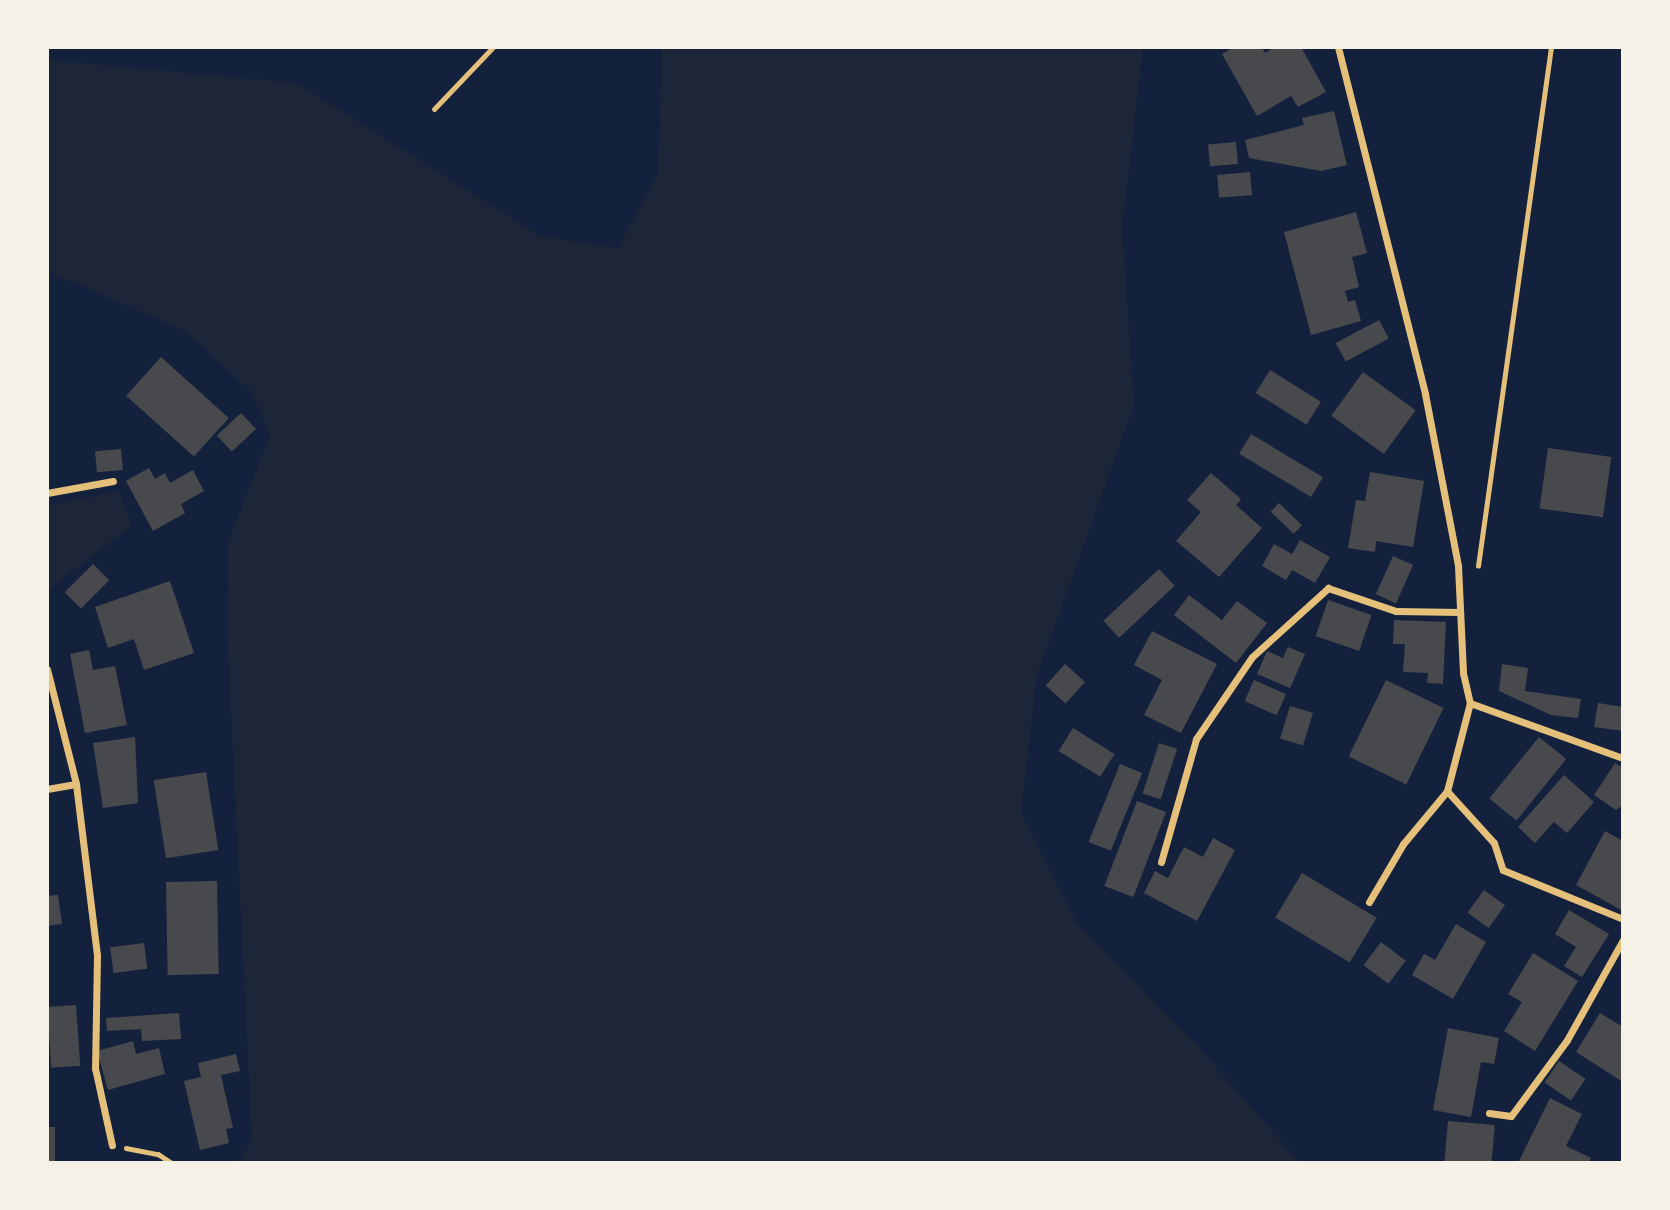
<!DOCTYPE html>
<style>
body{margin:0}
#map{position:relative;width:1670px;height:1210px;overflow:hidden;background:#14213d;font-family:"DejaVu Sans",sans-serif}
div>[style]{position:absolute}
.green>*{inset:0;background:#1d2539}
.building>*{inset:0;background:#48494c;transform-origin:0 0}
.path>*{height:4.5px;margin:-2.25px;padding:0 2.25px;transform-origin:2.25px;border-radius:2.25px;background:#e5c07b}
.service>*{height:5px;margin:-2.5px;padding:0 2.5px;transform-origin:2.5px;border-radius:2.5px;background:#e5c07b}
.minor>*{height:7px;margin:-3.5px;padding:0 3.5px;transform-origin:3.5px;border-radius:3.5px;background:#e5c07b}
span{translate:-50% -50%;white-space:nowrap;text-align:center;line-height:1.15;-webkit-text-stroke:7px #f6f1e7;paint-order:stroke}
.frame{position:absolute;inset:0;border:49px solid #f6f1e7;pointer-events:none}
</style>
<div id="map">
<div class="green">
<i style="clip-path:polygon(662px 47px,1143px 47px,1122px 228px,1134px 405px,1037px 675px,1021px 813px,1077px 923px,1192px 1040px,1300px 1163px,238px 1163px,252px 1140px,227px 630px,228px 543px,270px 435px,251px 391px,184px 330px,47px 271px,47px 60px,297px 83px,540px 236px,618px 248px,658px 173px)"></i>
<i style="clip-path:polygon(118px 491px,132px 525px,47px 591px,47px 506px)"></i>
</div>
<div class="building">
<i style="clip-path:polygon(1234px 47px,1262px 47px,1265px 53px,1275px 47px,1301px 47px,1326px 92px,1298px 107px,1291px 96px,1257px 116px,1222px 54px)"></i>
<i style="clip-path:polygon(1334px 111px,1347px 165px,1321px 171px,1249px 158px,1245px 140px,1304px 125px,1302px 118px)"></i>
<i style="left:1236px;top:142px;width:22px;height:28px;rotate:85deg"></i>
<i style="left:1250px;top:172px;width:23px;height:33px;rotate:85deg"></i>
<i style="clip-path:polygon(1356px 212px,1367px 253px,1352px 257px,1359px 287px,1345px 291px,1348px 302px,1355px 300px,1361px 321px,1311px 335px,1284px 232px)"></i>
<i style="left:1379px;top:320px;width:21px;height:49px;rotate:62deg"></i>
<i style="left:161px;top:357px;width:91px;height:52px;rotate:42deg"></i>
<i style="left:1270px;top:370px;width:60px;height:27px;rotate:32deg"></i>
<i style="left:1363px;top:372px;width:65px;height:54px;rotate:36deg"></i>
<i style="left:241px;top:413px;width:22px;height:33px;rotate:47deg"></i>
<i style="left:1251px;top:434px;width:84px;height:23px;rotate:31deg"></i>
<i style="left:1548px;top:448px;width:64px;height:61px;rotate:8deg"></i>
<i style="left:121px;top:449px;width:21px;height:26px;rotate:85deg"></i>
<i style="clip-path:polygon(149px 468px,155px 479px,165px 473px,170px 483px,193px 470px,204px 491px,181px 504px,185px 513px,153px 531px,126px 481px)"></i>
<i style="clip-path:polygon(1370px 472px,1424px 481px,1413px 547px,1376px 541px,1375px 552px,1348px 548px,1356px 500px,1365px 501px)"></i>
<i style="clip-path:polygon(1211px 473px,1241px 499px,1236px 505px,1262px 528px,1219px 577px,1176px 541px,1201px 512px,1187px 500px)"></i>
<i style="left:1279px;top:503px;width:32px;height:12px;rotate:44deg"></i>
<i style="clip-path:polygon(1300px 540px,1330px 557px,1315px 583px,1292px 570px,1286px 580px,1262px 566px,1274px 544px,1292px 554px)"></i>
<i style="left:1393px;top:556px;width:22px;height:42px;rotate:24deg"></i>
<i style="left:93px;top:564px;width:23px;height:40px;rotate:45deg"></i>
<i style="left:1159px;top:569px;width:23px;height:76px;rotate:47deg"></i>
<i style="clip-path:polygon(170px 581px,194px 653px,144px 670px,134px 639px,108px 648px,95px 607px)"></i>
<i style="clip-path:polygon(1189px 595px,1222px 620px,1237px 601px,1267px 623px,1236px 663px,1174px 615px)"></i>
<i style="left:1328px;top:600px;width:46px;height:38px;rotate:19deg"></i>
<i style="clip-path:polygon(1394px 620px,1446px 622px,1443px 684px,1427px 683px,1428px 673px,1403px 672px,1405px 644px,1393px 644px)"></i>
<i style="clip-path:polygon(1152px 631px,1217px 664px,1181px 733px,1144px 715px,1162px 680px,1134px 665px)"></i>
<i style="clip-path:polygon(1288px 647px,1305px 654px,1290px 688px,1257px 674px,1267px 651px,1283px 658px)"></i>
<i style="clip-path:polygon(89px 650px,93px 670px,115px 666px,127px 725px,85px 733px,70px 654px)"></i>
<i style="left:1065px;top:664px;width:27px;height:29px;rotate:42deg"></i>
<i style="clip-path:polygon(1502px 664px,1528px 668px,1525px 691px,1581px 699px,1578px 718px,1551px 715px,1499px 691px)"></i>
<i style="left:1254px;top:680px;width:35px;height:23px;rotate:24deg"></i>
<i style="left:1386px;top:680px;width:64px;height:85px;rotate:26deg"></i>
<i style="clip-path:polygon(1598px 703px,1623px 707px,1623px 731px,1594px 727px)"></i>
<i style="left:1290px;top:706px;width:24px;height:34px;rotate:17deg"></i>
<i style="left:1073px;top:728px;width:49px;height:27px;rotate:32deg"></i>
<i style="clip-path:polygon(135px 737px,138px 803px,103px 808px,93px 743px)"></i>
<i style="left:1539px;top:737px;width:35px;height:79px;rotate:39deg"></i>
<i style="left:1159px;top:743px;width:19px;height:53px;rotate:18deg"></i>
<i style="clip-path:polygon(1615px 763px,1623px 768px,1623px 805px,1616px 810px,1594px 795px)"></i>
<i style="left:1120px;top:764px;width:24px;height:84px;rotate:22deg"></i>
<i style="left:206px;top:772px;width:79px;height:53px;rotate:81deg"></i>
<i style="clip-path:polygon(1564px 775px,1594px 802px,1567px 833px,1554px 822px,1535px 843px,1518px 827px)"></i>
<i style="left:1137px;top:801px;width:31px;height:91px;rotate:21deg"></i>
<i style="clip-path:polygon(1605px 831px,1623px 841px,1623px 911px,1576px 885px)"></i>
<i style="clip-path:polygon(1213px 838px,1235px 850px,1197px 921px,1144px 893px,1155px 871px,1168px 878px,1184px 847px,1203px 857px)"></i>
<i style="left:1302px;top:873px;width:87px;height:52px;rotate:31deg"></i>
<i style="left:217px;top:881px;width:93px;height:51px;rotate:89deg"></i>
<i style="left:1484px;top:890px;width:26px;height:28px;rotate:36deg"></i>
<i style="clip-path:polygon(58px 895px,62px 924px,47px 926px,47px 896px)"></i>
<i style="clip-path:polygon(1569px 910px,1609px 934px,1582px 977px,1564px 966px,1576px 947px,1555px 934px)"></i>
<i style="clip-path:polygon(1456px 924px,1486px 942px,1453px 999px,1412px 975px,1424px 954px,1435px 960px)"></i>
<i style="left:1381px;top:942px;width:31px;height:29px;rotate:37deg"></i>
<i style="left:144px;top:943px;width:26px;height:34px;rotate:83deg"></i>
<i style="clip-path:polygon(1533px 953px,1578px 981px,1535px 1051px,1504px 1031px,1522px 1002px,1508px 994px)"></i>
<i style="left:76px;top:1005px;width:61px;height:29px;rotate:86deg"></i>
<i style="clip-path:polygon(179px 1013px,181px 1039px,142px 1041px,141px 1029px,107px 1031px,106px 1018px)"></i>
<i style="clip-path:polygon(1600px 1013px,1623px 1027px,1623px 1082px,1576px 1052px)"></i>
<i style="clip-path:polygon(1448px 1028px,1499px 1038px,1494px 1064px,1481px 1062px,1471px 1117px,1433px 1110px)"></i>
<i style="clip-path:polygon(133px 1041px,136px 1054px,159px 1048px,165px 1074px,108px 1090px,97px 1051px)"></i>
<i style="clip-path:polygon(236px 1054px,240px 1071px,221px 1075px,233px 1128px,226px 1129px,229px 1143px,200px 1150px,184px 1081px,201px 1077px,198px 1063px)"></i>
<i style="left:1559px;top:1061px;width:32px;height:26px;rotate:34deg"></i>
<i style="clip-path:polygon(1550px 1098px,1582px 1114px,1566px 1146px,1591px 1158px,1588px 1163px,1518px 1163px)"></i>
<i style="left:1448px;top:1121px;width:47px;height:42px;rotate:5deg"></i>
<i style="left:47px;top:1127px;width:8px;height:36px"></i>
</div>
<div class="path">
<i style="left:1478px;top:566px;width:524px;rotate:-81.99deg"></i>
<i style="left:126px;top:1148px;width:33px;rotate:11deg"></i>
<i style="left:158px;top:1154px;width:17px;rotate:33deg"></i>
</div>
<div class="service">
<i style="left:434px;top:109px;width:86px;rotate:-46.4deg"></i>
</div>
<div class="minor">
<i style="left:1338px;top:47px;width:358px;rotate:75.9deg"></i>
<i style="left:1425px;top:394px;width:175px;rotate:79.1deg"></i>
<i style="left:1458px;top:566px;width:107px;rotate:87.3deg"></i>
<i style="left:1463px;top:673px;width:31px;rotate:77deg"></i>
<i style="left:1470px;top:703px;width:163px;rotate:19.8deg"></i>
<i style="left:47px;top:493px;width:67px;rotate:-10.3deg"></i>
<i style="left:47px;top:669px;width:119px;rotate:75.8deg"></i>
<i style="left:76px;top:784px;width:173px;rotate:83deg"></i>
<i style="left:97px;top:956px;width:112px;rotate:91deg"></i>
<i style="left:95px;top:1068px;width:79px;rotate:77.6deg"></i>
<i style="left:47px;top:789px;width:29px;rotate:-10deg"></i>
<i style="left:1447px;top:791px;width:70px;rotate:47.9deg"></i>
<i style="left:1494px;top:843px;width:28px;rotate:72deg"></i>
<i style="left:1503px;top:870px;width:130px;rotate:22.2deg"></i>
<i style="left:1161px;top:862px;width:128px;rotate:-74.1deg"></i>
<i style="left:1196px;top:739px;width:99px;rotate:-55.7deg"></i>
<i style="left:1252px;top:657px;width:103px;rotate:-42.2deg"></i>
<i style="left:1328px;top:588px;width:72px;rotate:18.7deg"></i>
<i style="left:1396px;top:611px;width:64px;rotate:0.9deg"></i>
<i style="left:1369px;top:902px;width:67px;rotate:-59.6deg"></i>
<i style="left:1403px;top:844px;width:69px;rotate:-50.3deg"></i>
<i style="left:1447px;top:791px;width:91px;rotate:-75.4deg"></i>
<i style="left:1489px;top:1113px;width:22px;rotate:8deg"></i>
<i style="left:1511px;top:1116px;width:94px;rotate:-53.6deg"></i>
<i style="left:1567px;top:1040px;width:115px;rotate:-60.8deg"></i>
</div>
<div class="frame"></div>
</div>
